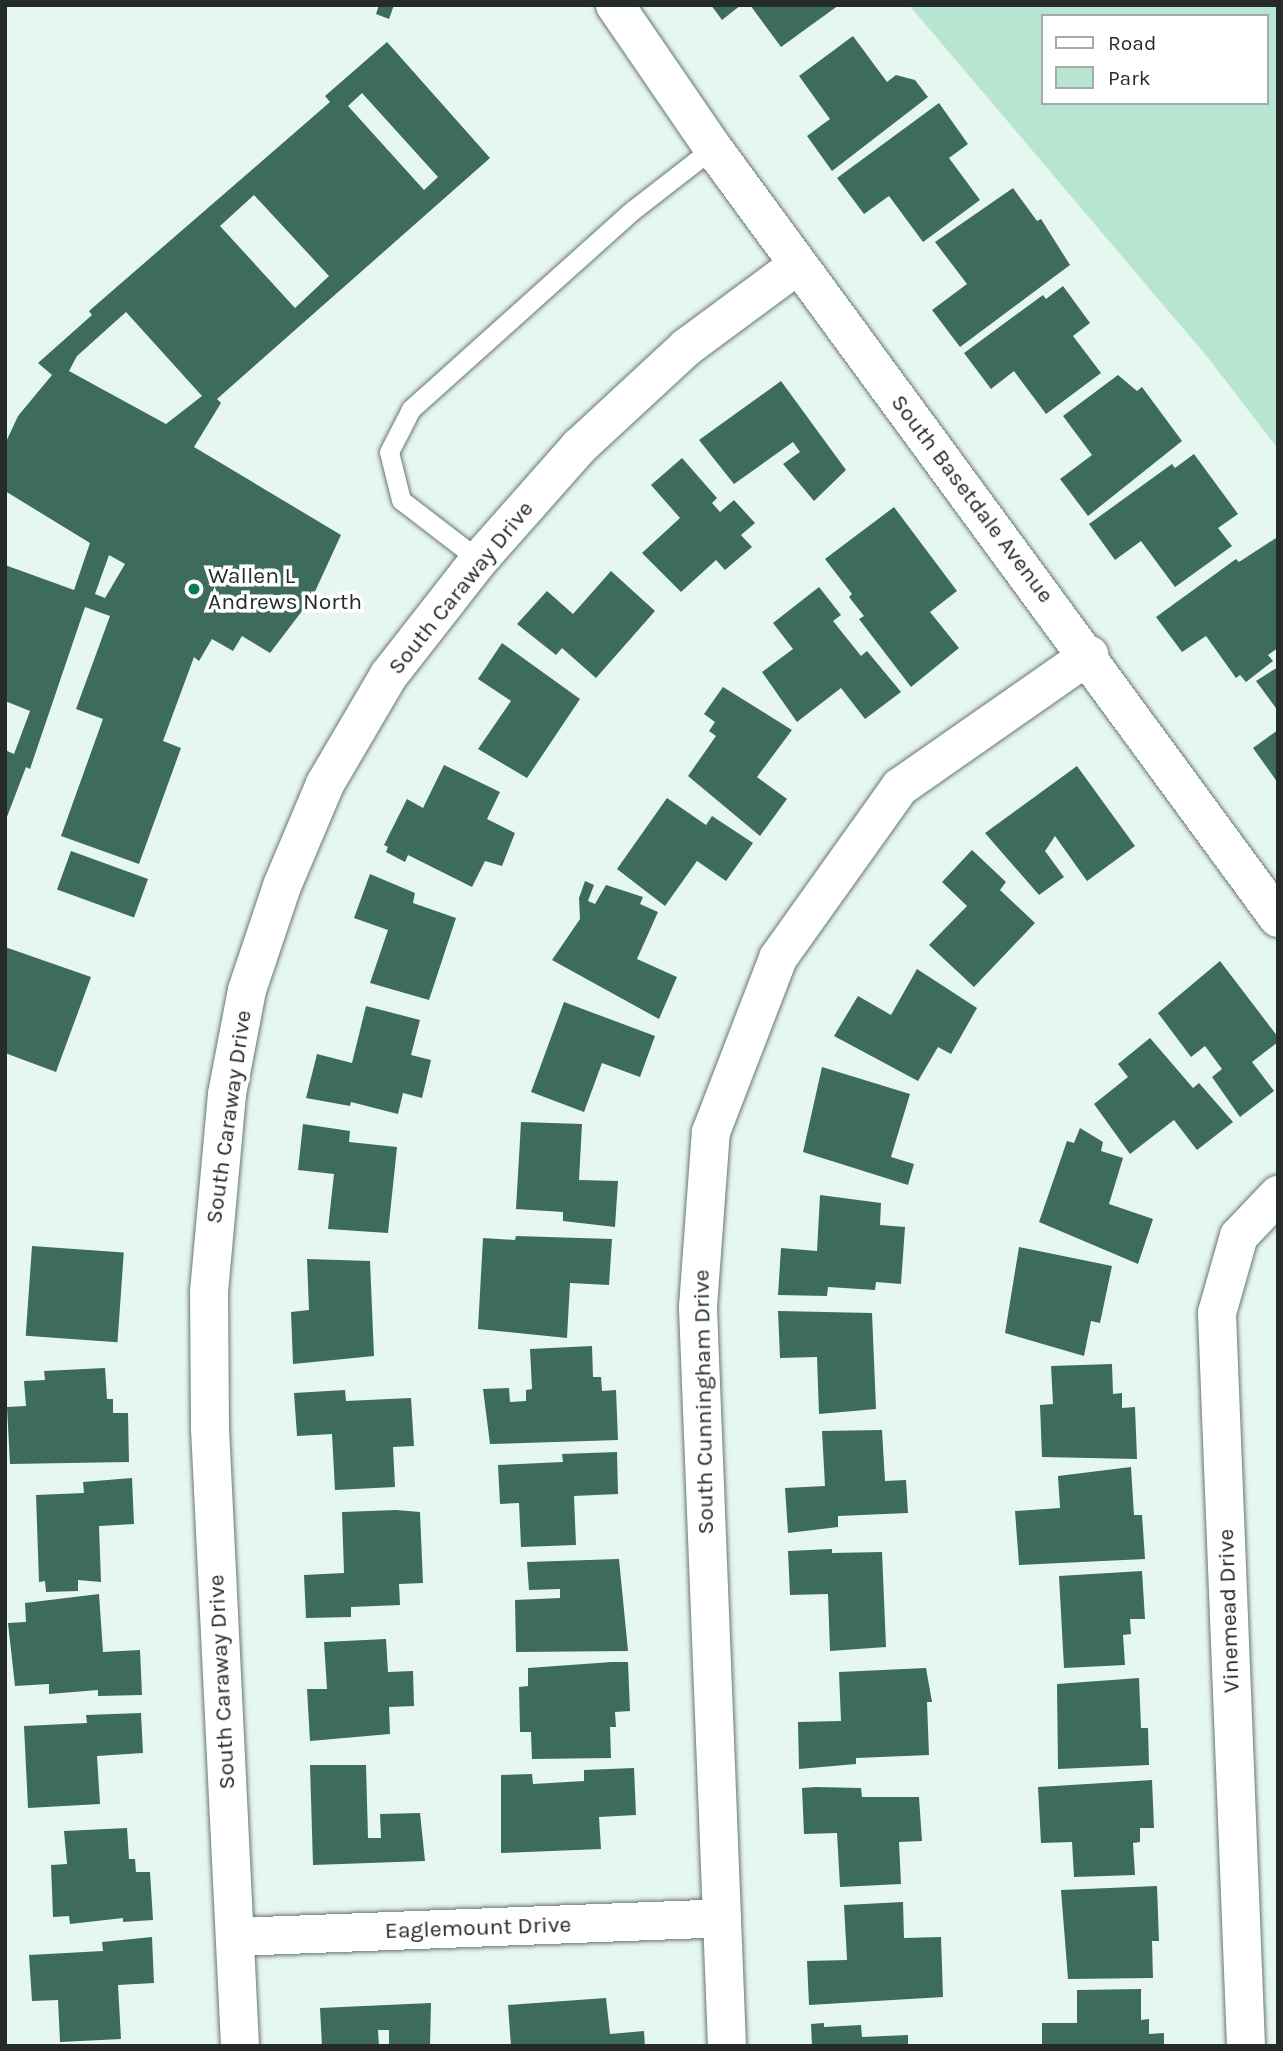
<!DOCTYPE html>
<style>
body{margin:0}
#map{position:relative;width:1283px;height:2051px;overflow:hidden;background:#e6f7ef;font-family:Karla,sans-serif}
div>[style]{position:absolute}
.green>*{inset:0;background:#b8e5d1}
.building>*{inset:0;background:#3d6c5a;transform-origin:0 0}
.roads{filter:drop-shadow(0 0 2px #687771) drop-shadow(0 0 2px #687771)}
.lane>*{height:19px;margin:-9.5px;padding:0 9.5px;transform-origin:9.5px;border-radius:9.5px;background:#fff}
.street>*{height:38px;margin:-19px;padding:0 19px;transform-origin:19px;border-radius:19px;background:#fff}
.dots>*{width:19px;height:19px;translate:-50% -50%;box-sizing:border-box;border:4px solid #fff;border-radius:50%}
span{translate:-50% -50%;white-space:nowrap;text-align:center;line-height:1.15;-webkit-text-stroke:7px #fff;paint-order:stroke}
.street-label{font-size:23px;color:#242b28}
.poi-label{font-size:23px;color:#242b28}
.left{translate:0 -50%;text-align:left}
.frame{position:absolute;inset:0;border:7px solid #242b28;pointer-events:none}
.legend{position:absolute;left:1041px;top:14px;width:228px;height:91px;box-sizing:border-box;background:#fff;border:2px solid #a7aaa9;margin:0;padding:9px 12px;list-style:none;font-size:21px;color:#242b28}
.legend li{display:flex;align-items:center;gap:14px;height:35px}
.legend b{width:35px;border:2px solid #a7aaa9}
</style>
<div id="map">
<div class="green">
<i style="clip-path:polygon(evenodd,909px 5px,1278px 5px,1278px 449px,1209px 359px,909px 5px,1043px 16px,1267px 16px,1267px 103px,1043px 103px,1043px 16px)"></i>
</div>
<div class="building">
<i style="clip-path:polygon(379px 5px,394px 5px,389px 19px,376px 14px)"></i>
<i style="clip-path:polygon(711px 5px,741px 5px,722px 20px)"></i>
<i style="clip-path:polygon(750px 5px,839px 5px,781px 47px)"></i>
<i style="clip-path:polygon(853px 36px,887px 82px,896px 75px,915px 80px,928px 97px,832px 171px,807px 136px,830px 119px,799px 76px)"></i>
<i style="clip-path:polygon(evenodd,387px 42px,490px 158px,217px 399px,221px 403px,194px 447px,341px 535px,312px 598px,270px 653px,242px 636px,233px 651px,212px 639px,199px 661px,194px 657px,163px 741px,181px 748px,139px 864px,61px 836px,103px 719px,76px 709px,110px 616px,85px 607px,30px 769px,26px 767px,5px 822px,5px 750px,14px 754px,30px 711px,5px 701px,5px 565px,74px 590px,90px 543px,5px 491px,5px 444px,18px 416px,52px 375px,38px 363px,92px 315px,89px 311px,330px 102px,325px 96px,387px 42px,362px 93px,438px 177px,424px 190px,348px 106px,362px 93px,387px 42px,254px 195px,329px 276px,295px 308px,220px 226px,254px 195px,387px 42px,126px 312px,202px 396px,166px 424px,69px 371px,77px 356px,126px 312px,387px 42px,109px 555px,125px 564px,105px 598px,95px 594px,109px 555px)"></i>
<i style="clip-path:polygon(939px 103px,968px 144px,949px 158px,980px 200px,923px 242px,889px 196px,864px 214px,837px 178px)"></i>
<i style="clip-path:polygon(1013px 188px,1037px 221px,1041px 219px,1070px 265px,960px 347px,932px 310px,967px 284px,935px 242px)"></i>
<i style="clip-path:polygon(1063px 286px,1090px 323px,1073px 336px,1101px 373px,1046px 414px,1014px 371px,991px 389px,964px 353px,1043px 295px,1046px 299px)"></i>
<i style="clip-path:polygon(1118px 375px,1137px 391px,1142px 387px,1182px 441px,1088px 516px,1060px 479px,1092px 455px,1063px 416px)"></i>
<i style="clip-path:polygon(781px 381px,846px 470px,814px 501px,783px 464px,800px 452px,793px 442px,734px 484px,699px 440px)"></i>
<i style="clip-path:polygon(1194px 454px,1238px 514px,1218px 528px,1232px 546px,1175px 587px,1141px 541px,1115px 560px,1089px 524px,1172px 464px,1175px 468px)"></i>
<i style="clip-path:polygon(682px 458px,717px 498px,712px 503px,720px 512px,734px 500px,755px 523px,741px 535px,752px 547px,725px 570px,716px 560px,681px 592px,642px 553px,680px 518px,651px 485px)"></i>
<i style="clip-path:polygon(894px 507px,957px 591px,930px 612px,959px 648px,911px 687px,859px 619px,864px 616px,849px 597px,852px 594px,825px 559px)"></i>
<i style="clip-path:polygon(1276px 538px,1278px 648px,1268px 655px,1273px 661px,1246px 682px,1240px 675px,1236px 678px,1206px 636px,1182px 652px,1156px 617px,1236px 559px,1239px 562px)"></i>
<i style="clip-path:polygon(611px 571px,655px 611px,596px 678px,562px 648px,556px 655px,517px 624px,547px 591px,573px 614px)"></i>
<i style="clip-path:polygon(819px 587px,841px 615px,833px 621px,861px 656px,867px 651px,901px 692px,865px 719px,841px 688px,797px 722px,762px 672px,793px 649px,773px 623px)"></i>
<i style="clip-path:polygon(502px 643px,580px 699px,527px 778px,478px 749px,511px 701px,478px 679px)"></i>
<i style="clip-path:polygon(1278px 667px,1278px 711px,1256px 681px)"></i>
<i style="clip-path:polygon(723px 687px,792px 730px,757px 777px,787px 799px,760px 836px,688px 776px,716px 736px,709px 731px,715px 722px,704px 714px)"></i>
<i style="clip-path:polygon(1278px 730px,1278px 783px,1253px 748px)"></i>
<i style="clip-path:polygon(444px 765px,500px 792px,487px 819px,515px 833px,502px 866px,485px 861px,472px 887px,408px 855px,405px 862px,386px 852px,388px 847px,384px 845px,407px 799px,423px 808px)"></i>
<i style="clip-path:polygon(1077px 766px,1135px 846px,1087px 881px,1055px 836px,1045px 851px,1064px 877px,1039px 895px,985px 833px)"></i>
<i style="clip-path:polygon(667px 798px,706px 825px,712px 816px,753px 843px,726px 881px,697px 861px,665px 906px,617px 869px)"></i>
<i style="clip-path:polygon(972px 850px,1006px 882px,1000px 890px,1035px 923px,974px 987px,929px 945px,967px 906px,942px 882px)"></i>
<i style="left:71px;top:851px;width:82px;height:41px;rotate:20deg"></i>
<i style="clip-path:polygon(370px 874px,415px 893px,413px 903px,456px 918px,429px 1000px,370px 983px,388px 930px,354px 918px)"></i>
<i style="clip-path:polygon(585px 881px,594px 885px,588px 901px,595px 904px,606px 885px,643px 897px,640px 904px,658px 912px,637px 959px,677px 977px,659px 1019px,552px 960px,580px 919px,579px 898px)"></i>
<i style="clip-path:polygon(5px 947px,91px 977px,56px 1072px,5px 1053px)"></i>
<i style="clip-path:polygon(1220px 961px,1278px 1037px,1278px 1042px,1252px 1062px,1274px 1091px,1240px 1117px,1212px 1077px,1222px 1069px,1205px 1046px,1191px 1057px,1158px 1013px)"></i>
<i style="clip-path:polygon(917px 969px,977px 1008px,951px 1054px,938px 1047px,918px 1081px,834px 1036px,858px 996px,891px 1015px)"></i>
<i style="clip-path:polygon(564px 1002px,655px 1036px,640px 1077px,602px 1063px,584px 1112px,531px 1092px)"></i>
<i style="clip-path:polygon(366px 1006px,420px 1020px,411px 1055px,431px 1060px,422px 1098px,403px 1093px,398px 1114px,351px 1102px,350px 1106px,306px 1098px,317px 1054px,352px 1063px)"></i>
<i style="clip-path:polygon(1150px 1038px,1193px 1088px,1199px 1083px,1233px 1122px,1197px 1150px,1174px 1120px,1130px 1154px,1094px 1104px,1128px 1077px,1118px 1064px)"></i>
<i style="clip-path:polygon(822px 1067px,910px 1094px,891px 1157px,914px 1164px,908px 1185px,803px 1152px)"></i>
<i style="clip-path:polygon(521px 1122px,582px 1124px,579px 1180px,618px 1181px,615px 1227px,563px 1221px,563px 1212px,516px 1209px)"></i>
<i style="clip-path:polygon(303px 1124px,350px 1131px,349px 1142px,397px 1147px,388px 1233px,328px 1229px,334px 1174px,298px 1170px)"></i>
<i style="clip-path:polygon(1080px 1128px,1103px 1142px,1101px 1151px,1123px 1158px,1109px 1204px,1153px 1219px,1138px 1264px,1039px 1222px,1067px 1141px,1074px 1143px)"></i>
<i style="clip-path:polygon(820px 1195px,881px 1203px,880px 1225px,905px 1227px,901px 1284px,876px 1282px,875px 1290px,828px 1287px,827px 1296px,778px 1295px,781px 1248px,817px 1251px)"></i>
<i style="clip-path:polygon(516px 1236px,612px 1239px,609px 1285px,570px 1283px,567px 1338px,478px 1329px,483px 1238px,515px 1240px)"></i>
<i style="left:32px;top:1246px;width:92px;height:90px;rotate:4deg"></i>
<i style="clip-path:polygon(1019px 1247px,1112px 1266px,1100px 1323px,1091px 1321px,1084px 1356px,1005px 1333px)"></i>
<i style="clip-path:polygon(307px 1259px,370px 1261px,374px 1356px,293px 1364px,291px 1312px,309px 1310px)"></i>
<i style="clip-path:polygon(778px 1311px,872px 1313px,876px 1409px,819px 1414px,817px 1357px,780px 1358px)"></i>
<i style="clip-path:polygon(592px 1346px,593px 1377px,601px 1377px,602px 1391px,616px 1390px,618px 1440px,490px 1444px,483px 1389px,509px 1388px,510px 1402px,526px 1401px,526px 1390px,532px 1389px,530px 1349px)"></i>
<i style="clip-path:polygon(1112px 1364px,1113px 1394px,1122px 1393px,1122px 1408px,1135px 1407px,1137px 1459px,1042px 1457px,1040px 1405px,1053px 1404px,1051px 1366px)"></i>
<i style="clip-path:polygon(105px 1368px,107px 1399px,113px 1399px,113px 1413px,128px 1413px,129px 1462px,10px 1464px,7px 1407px,26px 1406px,24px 1381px,45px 1380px,44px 1371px)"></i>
<i style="clip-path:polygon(345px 1390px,346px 1401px,411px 1398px,414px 1446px,393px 1447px,395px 1487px,335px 1490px,332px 1434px,297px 1436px,294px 1393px)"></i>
<i style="clip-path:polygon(882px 1430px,885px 1481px,906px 1480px,908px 1513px,838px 1516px,838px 1527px,788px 1533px,785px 1488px,825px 1486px,822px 1431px)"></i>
<i style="clip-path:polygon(617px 1452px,618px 1494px,574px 1496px,576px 1545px,521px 1547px,519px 1503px,500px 1504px,498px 1465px,563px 1462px,562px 1454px)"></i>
<i style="clip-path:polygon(1131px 1467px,1134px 1515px,1142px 1515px,1145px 1559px,1019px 1565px,1015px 1511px,1060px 1508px,1058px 1476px)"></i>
<i style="clip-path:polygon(132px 1478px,134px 1524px,99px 1526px,101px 1582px,78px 1580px,78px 1591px,46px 1592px,45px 1581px,39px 1582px,36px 1495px,84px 1493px,83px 1482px)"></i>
<i style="clip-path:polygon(396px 1510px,420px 1512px,423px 1583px,399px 1584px,400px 1605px,351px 1607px,351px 1617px,306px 1618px,304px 1575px,344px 1573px,342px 1512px)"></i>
<i style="clip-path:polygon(832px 1549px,832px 1553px,882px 1552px,886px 1647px,830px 1651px,828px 1594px,790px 1595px,788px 1551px)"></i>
<i style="clip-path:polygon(619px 1559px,628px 1651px,516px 1652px,515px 1600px,560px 1598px,560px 1589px,529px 1590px,527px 1562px)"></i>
<i style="clip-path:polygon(1142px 1571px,1145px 1619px,1130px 1619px,1131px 1634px,1123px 1635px,1125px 1665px,1064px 1668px,1059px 1576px)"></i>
<i style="clip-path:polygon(99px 1594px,103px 1652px,140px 1650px,142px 1695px,98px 1696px,98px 1690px,49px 1694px,49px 1684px,15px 1686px,8px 1623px,26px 1622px,25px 1603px)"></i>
<i style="clip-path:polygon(386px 1639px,388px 1672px,413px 1671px,414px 1706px,389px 1707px,390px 1734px,310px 1741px,307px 1689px,327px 1689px,324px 1642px)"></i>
<i style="clip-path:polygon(612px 1662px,628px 1662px,630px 1711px,615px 1712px,616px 1727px,610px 1727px,611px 1758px,532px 1759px,531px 1732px,520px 1732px,519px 1687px,528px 1686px,528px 1668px)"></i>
<i style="clip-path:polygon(926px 1668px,932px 1702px,927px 1702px,929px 1755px,856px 1758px,856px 1764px,799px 1769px,798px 1722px,841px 1721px,839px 1672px)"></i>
<i style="clip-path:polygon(1139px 1678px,1141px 1728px,1148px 1728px,1149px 1765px,1058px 1769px,1057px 1684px)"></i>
<i style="clip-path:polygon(141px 1713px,143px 1753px,97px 1756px,100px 1804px,28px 1808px,24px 1726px,87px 1723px,86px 1715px)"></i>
<i style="clip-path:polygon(310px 1765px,366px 1765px,368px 1838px,381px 1838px,380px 1814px,420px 1813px,425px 1861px,313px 1865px)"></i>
<i style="clip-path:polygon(634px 1768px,636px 1815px,599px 1817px,601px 1849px,501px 1853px,501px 1775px,532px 1774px,533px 1784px,584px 1781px,584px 1770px)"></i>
<i style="clip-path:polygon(1152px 1780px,1154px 1828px,1140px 1828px,1140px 1842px,1133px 1843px,1135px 1875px,1074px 1877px,1072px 1842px,1041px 1843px,1038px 1787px)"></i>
<i style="clip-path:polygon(815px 1787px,861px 1788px,862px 1797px,919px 1797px,922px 1841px,899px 1842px,901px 1884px,840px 1887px,837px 1833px,804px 1834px,802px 1788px)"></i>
<i style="clip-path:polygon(127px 1828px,129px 1859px,135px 1859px,136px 1872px,150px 1872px,153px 1920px,123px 1922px,123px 1918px,70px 1924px,69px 1916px,53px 1917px,51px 1865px,67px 1864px,64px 1831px)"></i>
<i style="clip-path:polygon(1157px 1886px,1159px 1941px,1152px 1941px,1153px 1978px,1068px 1979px,1061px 1890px)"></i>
<i style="clip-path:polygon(903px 1902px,904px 1938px,941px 1937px,943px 1997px,809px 2005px,807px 1961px,847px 1960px,844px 1905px)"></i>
<i style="clip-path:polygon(152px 1937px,154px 1983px,118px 1985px,121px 2039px,60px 2042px,58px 2000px,32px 2001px,29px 1955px,103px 1951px,102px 1942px)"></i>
<i style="clip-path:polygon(1141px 1989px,1141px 2020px,1149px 2019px,1149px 2034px,1164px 2033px,1164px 2046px,1042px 2046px,1042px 2023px,1077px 2023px,1077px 1990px)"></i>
<i style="clip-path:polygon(606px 1998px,610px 2034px,644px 2031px,645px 2046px,511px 2046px,508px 2005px)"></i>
<i style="clip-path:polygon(431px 2003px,430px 2046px,389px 2046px,389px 2030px,378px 2030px,379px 2046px,322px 2046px,320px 2008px)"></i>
<i style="clip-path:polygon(824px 2023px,824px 2027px,861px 2025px,862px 2037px,908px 2035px,908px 2046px,812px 2046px,811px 2024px)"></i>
</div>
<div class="roads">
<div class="lane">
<i style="left:479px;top:560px;width:98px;rotate:-142.4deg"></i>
<i style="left:401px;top:500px;width:49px;rotate:-104deg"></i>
<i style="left:389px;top:452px;width:48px;rotate:-62.9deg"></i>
<i style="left:411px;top:409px;width:298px;rotate:-41.9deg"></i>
<i style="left:633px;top:210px;width:101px;rotate:-37.8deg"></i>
</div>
<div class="street">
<i style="left:615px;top:5px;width:173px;rotate:55.6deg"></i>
<i style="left:713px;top:148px;width:955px;rotate:53.73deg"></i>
<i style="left:235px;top:1937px;width:487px;rotate:-2.2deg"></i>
<i style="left:240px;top:2046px;width:618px;rotate:-92.78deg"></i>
<i style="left:210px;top:1429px;width:137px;rotate:-90.4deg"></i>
<i style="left:209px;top:1292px;width:199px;rotate:-84.8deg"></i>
<i style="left:227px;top:1094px;width:106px;rotate:-79.1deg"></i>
<i style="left:247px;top:990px;width:110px;rotate:-71.4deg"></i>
<i style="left:282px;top:886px;width:111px;rotate:-67.1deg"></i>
<i style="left:325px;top:784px;width:126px;rotate:-59.6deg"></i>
<i style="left:389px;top:675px;width:146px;rotate:-52deg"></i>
<i style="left:479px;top:560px;width:152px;rotate:-48.5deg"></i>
<i style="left:580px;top:446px;width:146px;rotate:-42.8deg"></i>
<i style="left:687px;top:347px;width:138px;rotate:-36.5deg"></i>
<i style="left:727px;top:2046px;width:740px;rotate:-92.25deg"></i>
<i style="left:698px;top:1307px;width:175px;rotate:-85.8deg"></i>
<i style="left:711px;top:1132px;width:186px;rotate:-68.9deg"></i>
<i style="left:778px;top:958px;width:210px;rotate:-54.5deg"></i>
<i style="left:900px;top:787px;width:231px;rotate:-34.9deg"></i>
<i style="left:1246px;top:2046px;width:734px;rotate:-92.27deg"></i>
<i style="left:1217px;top:1313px;width:80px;rotate:-74.1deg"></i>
<i style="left:1239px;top:1236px;width:57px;rotate:-46.4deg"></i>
</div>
</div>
<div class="dots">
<i style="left:194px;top:589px;background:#007e5d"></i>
</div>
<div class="street-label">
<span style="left:972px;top:499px;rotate:53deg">South Basetdale Avenue</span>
<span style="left:461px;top:588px;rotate:-51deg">South Caraway Drive</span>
<span style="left:229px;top:1117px;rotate:-82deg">South Caraway Drive</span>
<span style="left:704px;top:1402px;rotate:-91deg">South Cunningham Drive</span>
<span style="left:1229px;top:1611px;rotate:-92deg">Vinemead Drive</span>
<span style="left:222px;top:1682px;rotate:-93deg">South Caraway Drive</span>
<span style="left:478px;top:1928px;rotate:-2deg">Eaglemount Drive</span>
</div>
<div class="poi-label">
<span class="left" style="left:208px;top:589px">Wallen L<br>Andrews North</span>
</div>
<div class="frame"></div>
<ul class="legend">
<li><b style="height:9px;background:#fff"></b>Road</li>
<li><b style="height:19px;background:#b8e5d1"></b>Park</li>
</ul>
</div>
